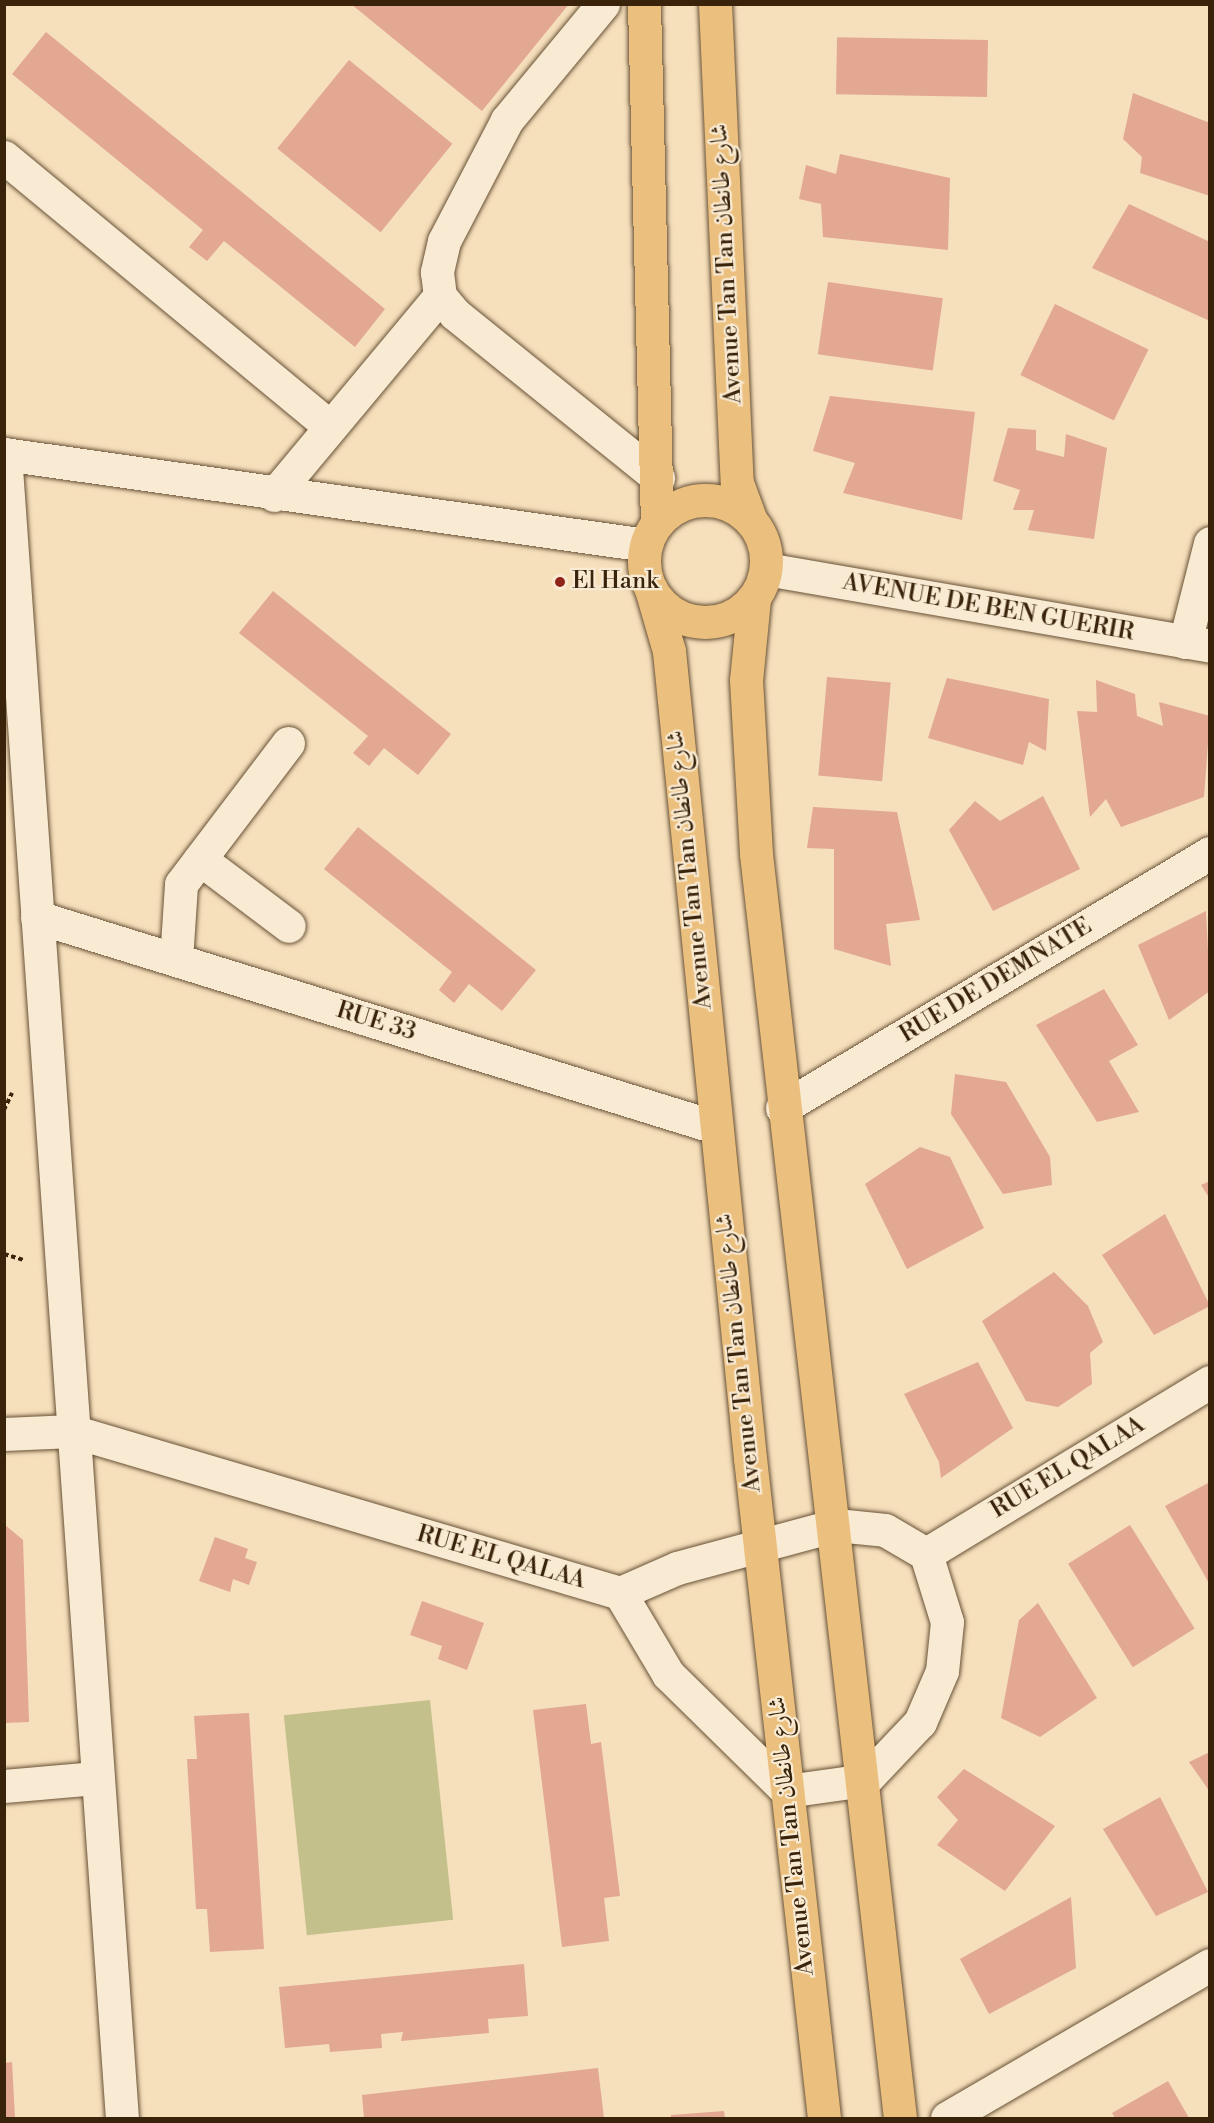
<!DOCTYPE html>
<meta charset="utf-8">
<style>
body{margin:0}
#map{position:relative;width:1214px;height:2123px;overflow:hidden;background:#f6dfbb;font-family:"Libre Bodoni",Amiri,serif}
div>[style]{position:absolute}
.green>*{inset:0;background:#c3c08b;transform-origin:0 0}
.building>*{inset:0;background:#e2a892;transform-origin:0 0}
.path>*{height:4px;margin-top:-2px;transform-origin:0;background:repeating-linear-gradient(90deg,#39230b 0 4.5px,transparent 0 7.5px)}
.roads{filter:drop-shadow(0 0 2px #685237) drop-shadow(0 0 2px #685237)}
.minor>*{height:33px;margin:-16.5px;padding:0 16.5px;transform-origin:16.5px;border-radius:16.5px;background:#f9ead3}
.major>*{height:33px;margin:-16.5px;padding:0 16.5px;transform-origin:16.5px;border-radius:16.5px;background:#ebc07e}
.major>.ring{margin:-16.5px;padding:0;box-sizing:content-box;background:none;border:33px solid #ebc07e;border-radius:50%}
.dots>*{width:16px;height:16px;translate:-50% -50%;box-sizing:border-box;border:3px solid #f9ead3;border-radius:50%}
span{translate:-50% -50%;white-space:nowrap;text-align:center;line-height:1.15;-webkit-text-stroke:4.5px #f9ead3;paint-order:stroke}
.street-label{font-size:24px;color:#39230b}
.poi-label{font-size:24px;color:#39230b}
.left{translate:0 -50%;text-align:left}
.frame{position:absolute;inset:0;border:6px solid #39230b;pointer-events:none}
</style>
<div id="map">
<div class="green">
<i style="left:430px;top:1700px;width:221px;height:147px;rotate:84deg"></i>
</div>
<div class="building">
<i style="clip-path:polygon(351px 4px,569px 4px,482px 111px)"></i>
<i style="clip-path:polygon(46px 32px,385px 309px,355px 347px,224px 241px,207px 261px,189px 247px,203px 230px,12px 74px)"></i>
<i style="left:988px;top:40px;width:57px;height:151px;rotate:91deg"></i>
<i style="left:349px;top:60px;width:133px;height:114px;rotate:39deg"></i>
<i style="clip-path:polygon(1133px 93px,1210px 123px,1210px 196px,1140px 173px,1142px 157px,1123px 139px)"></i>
<i style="clip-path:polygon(840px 154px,950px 178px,948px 250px,823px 237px,821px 204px,799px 199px,806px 165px,836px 174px)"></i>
<i style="clip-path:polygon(1129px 204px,1210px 242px,1210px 321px,1092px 268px)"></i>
<i style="left:828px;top:282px;width:116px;height:73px;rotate:8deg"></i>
<i style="left:1055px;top:304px;width:104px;height:79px;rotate:26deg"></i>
<i style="clip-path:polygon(830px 396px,975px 412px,962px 520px,843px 493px,855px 463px,813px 451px)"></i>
<i style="clip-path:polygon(1008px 428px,1036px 430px,1036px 450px,1064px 457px,1066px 434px,1107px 448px,1094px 539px,1028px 530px,1034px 510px,1013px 510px,1020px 490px,993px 481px)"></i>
<i style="clip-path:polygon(273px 591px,451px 734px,418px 775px,384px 748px,369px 766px,353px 753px,368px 736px,239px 633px)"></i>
<i style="left:827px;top:677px;width:64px;height:99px;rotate:5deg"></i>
<i style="clip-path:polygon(947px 678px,1049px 699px,1046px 751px,1029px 742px,1023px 765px,928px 738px)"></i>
<i style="clip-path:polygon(1096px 680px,1135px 694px,1137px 716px,1163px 726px,1159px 702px,1210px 716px,1204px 797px,1121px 827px,1106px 799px,1090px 817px,1077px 711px,1097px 712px)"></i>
<i style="clip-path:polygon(1043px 796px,1080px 869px,993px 911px,949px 830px,975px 801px,1000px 821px)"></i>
<i style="clip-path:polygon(813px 807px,897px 812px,920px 920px,886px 924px,891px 966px,834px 949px,834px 849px,807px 848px)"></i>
<i style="clip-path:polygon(358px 827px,536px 970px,502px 1011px,469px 984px,454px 1003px,439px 990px,452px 972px,324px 869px)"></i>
<i style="clip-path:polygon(1206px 911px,1210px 991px,1169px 1020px,1138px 945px)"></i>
<i style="clip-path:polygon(1104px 989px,1138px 1045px,1109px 1061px,1139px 1112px,1097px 1122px,1036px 1025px)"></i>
<i style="clip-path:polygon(955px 1074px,1006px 1082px,1050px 1157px,1052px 1185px,1003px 1194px,951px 1114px)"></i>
<i style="clip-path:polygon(920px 1147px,950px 1157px,984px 1228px,907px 1269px,865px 1184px)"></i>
<i style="clip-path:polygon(1210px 1181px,1210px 1199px,1201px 1185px)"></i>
<i style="clip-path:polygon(1165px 1214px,1210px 1306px,1154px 1335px,1102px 1255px)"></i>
<i style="clip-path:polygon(1054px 1272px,1088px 1306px,1103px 1342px,1090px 1353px,1092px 1384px,1058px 1407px,1026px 1401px,982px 1321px)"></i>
<i style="clip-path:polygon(978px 1362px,1013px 1428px,941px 1478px,939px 1462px,904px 1394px)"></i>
<i style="clip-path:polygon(1210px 1482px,1210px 1585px,1165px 1506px)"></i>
<i style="clip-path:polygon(4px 1524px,23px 1540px,29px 1722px,4px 1723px)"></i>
<i style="left:1130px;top:1525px;width:122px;height:73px;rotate:58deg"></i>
<i style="clip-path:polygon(215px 1537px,248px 1549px,245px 1558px,257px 1562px,249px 1585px,233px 1579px,230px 1592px,199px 1581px)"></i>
<i style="clip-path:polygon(422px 1601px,484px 1623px,467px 1670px,438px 1659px,442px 1646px,410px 1635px)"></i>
<i style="clip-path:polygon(1038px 1603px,1097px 1698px,1040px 1737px,1001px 1718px,1019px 1620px)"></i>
<i style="clip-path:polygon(586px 1704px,591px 1744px,601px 1742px,620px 1896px,604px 1898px,609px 1941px,562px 1947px,533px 1710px)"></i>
<i style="clip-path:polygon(249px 1713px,264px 1949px,210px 1952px,207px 1909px,196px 1909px,187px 1759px,197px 1759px,194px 1716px)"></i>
<i style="clip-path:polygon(1210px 1752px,1210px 1792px,1189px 1762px)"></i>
<i style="clip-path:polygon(964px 1769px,1055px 1826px,1005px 1891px,937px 1845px,958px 1820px,937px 1797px)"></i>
<i style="clip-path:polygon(1160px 1797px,1208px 1892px,1156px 1916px,1103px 1829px)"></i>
<i style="clip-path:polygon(1071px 1897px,1076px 1968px,989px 2014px,960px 1959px)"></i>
<i style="clip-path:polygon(524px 1964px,528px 2016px,488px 2019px,489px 2033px,401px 2041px,403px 2032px,381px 2034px,382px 2048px,330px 2052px,329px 2044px,285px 2048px,279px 1987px)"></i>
<i style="clip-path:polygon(12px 2062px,15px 2118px,4px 2118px,4px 2063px)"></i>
<i style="clip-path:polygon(598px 2068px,604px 2118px,364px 2118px,362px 2095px)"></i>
<i style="clip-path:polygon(1168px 2081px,1189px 2118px,1115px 2118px,1112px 2113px)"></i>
<i style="clip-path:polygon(724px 2111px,725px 2118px,671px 2118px,671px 2115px)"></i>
</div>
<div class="path">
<i style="left:4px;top:1110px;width:19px;rotate:-65deg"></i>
<i style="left:4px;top:1254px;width:21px;rotate:17deg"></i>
</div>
<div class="roads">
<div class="minor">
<i style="left:603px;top:4px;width:151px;rotate:129.6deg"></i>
<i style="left:507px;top:120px;width:136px;rotate:117.5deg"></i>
<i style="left:444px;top:241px;width:32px;rotate:103deg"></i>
<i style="left:437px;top:272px;width:24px;rotate:83deg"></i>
<i style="left:440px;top:296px;width:23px;rotate:50deg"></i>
<i style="left:455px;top:314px;width:261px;rotate:38.9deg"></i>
<i style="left:4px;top:157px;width:423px;rotate:39.6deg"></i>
<i style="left:4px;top:454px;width:648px;rotate:8.07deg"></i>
<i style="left:5px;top:454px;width:1668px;rotate:85.98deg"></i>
<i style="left:274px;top:495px;width:259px;rotate:-50.2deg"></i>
<i style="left:766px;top:569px;width:451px;rotate:9.8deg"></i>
<i style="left:1185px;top:642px;width:102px;rotate:-75.8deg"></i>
<i style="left:200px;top:859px;width:111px;rotate:37deg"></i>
<i style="left:37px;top:917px;width:710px;rotate:17.21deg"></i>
<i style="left:176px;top:960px;width:76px;rotate:-86.2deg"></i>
<i style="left:181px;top:884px;width:177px;rotate:-52.8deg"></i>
<i style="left:782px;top:1108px;width:498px;rotate:-30.8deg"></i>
<i style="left:4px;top:1434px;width:68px;rotate:-2.5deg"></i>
<i style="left:72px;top:1431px;width:571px;rotate:16.47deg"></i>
<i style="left:620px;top:1593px;width:62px;rotate:-23.7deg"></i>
<i style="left:677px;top:1568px;width:165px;rotate:-15.1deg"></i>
<i style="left:836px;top:1525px;width:49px;rotate:5.8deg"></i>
<i style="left:885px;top:1530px;width:48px;rotate:30.3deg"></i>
<i style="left:926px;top:1554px;width:71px;rotate:72.8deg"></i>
<i style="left:947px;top:1622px;width:49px;rotate:95.8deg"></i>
<i style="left:942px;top:1671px;width:56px;rotate:113.3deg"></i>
<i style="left:920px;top:1722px;width:80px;rotate:133.5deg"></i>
<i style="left:865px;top:1780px;width:79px;rotate:172deg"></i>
<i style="left:787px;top:1791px;width:167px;rotate:-135.5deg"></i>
<i style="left:668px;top:1674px;width:94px;rotate:-120.7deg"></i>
<i style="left:926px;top:1554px;width:332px;rotate:-31.2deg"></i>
<i style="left:4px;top:1786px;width:92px;rotate:-5deg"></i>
<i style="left:947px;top:2118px;width:304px;rotate:-30.2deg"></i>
</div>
<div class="major">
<i style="left:644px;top:4px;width:519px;rotate:88.57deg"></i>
<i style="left:715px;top:4px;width:480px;rotate:87.4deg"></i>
<i style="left:737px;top:483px;width:40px;rotate:69.8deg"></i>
<i class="ring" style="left:644px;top:500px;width:89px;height:89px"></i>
<i style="left:651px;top:589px;width:65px;rotate:73.8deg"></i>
<i style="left:669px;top:651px;width:811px;rotate:84.27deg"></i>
<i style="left:750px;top:1458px;width:664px;rotate:83.6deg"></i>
<i style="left:754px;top:599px;width:81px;rotate:95.6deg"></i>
<i style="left:746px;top:680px;width:174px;rotate:86.7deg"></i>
<i style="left:756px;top:854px;width:1272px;rotate:83.5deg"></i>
</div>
</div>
<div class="dots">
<i style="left:560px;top:582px;background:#8f2418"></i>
</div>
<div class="street-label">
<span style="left:727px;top:264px;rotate:-93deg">Avenue Tan Tan شارع طانطان</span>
<span style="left:988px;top:608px;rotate:10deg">AVENUE DE BEN GUERIR</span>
<span style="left:690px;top:870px;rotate:-96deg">Avenue Tan Tan شارع طانطان</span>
<span style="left:996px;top:981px;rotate:-31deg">RUE DE DEMNATE</span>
<span style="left:376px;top:1022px;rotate:17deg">RUE 33</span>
<span style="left:739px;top:1353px;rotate:-96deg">Avenue Tan Tan شارع طانطان</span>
<span style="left:1068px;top:1468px;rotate:-31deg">RUE EL QALAA</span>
<span style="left:501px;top:1558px;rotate:16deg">RUE EL QALAA</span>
<span style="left:792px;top:1836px;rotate:-96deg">Avenue Tan Tan شارع طانطان</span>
</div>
<div class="poi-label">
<span class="left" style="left:572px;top:582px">El Hank</span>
</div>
<div class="frame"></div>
</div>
